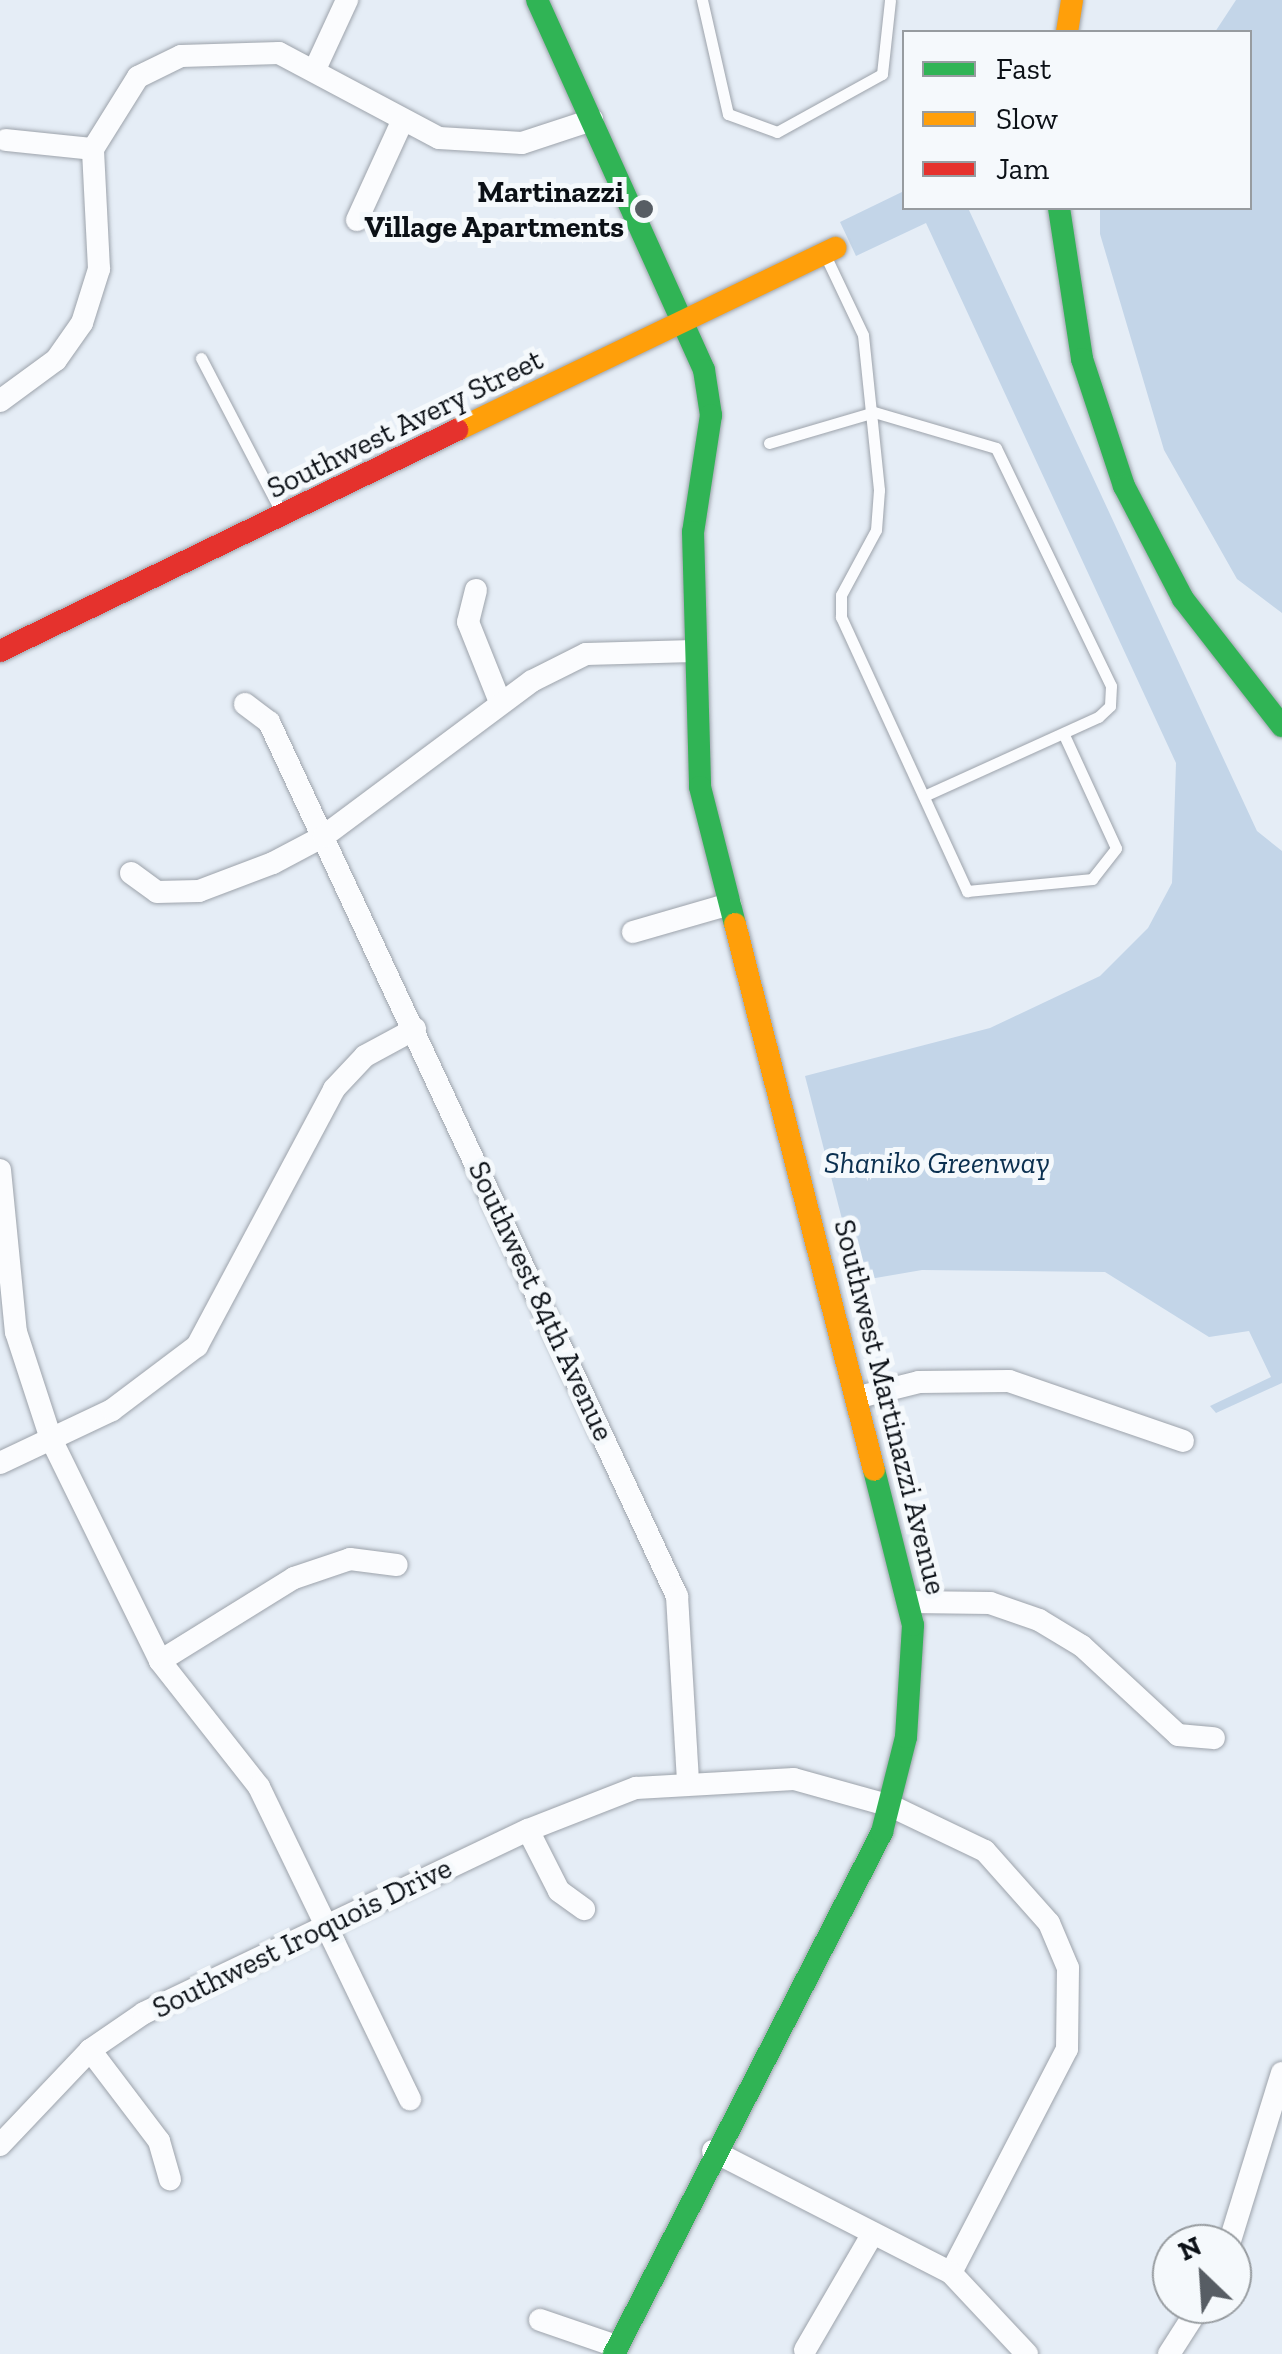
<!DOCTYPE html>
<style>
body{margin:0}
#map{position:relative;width:1282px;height:2354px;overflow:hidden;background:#e5edf6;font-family:"Zilla Slab",serif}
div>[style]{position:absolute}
.green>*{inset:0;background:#c3d5e8}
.roads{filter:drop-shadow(0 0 2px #9da3ab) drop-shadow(0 0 2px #9da3ab)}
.lane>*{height:11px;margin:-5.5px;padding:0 5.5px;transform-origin:5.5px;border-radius:5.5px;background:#fbfcfe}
.street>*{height:22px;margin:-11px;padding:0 11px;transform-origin:11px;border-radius:11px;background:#fbfcfe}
.fast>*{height:22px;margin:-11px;padding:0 11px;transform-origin:11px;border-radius:11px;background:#30b455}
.slow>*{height:22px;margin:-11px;padding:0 11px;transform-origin:11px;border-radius:11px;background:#ff9f0a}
.jam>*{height:22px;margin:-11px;padding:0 11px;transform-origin:11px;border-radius:11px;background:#e5322d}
.dots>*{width:28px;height:28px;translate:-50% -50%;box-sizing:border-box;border:5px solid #f5f9fc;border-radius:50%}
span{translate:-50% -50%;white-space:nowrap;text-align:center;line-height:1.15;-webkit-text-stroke:10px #f5f9fc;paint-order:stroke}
.poi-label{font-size:30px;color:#0b1016;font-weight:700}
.right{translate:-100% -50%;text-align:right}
.street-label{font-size:30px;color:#0b1016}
.park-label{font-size:30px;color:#0a2f4f;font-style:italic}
.legend{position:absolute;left:902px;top:30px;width:350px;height:180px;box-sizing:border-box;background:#f5f9fc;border:2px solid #979ca0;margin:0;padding:12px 18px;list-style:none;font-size:30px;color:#0b1016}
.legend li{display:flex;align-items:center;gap:20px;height:50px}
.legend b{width:50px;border:2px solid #979ca0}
.north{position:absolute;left:1152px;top:2224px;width:100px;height:100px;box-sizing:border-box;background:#f5f9fc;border:2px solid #979ca0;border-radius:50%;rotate:335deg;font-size:28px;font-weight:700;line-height:40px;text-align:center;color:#0b1016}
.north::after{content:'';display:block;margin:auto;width:35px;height:45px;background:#575d64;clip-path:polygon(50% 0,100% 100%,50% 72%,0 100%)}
</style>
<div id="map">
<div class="green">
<i style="clip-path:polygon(1236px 0,1282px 0,1282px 613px,1237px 579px,1164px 450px,1100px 234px,1100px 208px,1250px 208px,1250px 32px,1215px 32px)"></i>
<i style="clip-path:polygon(904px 191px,904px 208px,968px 208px,1257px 831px,1282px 851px,1282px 1383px,1216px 1413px,1210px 1406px,1271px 1377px,1249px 1331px,1209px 1337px,1105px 1272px,922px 1270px,858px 1281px,805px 1076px,990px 1028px,1100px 976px,1148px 928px,1172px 883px,1176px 763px,926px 223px,856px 256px,840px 222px)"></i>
</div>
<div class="roads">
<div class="lane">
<i style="left:702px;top:0;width:117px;rotate:77.2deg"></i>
<i style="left:728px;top:114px;width:52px;rotate:20.2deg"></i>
<i style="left:777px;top:132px;width:120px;rotate:-28.9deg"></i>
<i style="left:882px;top:74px;width:74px;rotate:-83.8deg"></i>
<i style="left:826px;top:257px;width:86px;rotate:64.6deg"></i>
<i style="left:863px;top:335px;width:156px;rotate:84.1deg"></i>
<i style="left:879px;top:490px;width:40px;rotate:94.3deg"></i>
<i style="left:876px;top:530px;width:74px;rotate:118.3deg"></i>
<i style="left:841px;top:595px;width:22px;rotate:90deg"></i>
<i style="left:841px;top:617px;width:302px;rotate:65.3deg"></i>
<i style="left:967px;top:891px;width:126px;rotate:-5.5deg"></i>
<i style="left:1092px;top:879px;width:39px;rotate:-52deg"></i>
<i style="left:1116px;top:848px;width:124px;rotate:-114.7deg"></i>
<i style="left:201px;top:358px;width:171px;rotate:62.5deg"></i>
<i style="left:769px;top:443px;width:109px;rotate:-16.4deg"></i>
<i style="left:874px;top:412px;width:127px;rotate:16.4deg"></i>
<i style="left:996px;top:448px;width:264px;rotate:64.2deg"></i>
<i style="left:1111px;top:686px;width:20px;rotate:93deg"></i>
<i style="left:1110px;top:706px;width:16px;rotate:137deg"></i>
<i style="left:1098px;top:717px;width:191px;rotate:155.6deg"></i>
</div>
<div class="street">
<i style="left:317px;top:65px;width:72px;rotate:-65.2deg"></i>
<i style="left:6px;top:140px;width:87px;rotate:5.9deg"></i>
<i style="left:357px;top:220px;width:106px;rotate:-65.4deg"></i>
<i style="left:0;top:401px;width:69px;rotate:-36.2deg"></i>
<i style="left:56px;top:360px;width:45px;rotate:-54.9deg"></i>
<i style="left:82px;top:323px;width:57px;rotate:-72.5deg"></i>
<i style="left:99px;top:269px;width:120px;rotate:-92.9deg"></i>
<i style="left:93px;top:149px;width:85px;rotate:-58deg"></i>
<i style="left:138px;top:77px;width:48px;rotate:-26deg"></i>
<i style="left:181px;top:56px;width:98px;rotate:-1.8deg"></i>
<i style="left:279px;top:53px;width:181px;rotate:28deg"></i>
<i style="left:439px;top:138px;width:83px;rotate:3.4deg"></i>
<i style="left:522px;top:143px;width:74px;rotate:-18.2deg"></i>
<i style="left:476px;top:590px;width:33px;rotate:104deg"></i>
<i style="left:468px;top:622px;width:86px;rotate:68.2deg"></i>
<i style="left:245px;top:704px;width:30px;rotate:37deg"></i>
<i style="left:269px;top:722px;width:965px;rotate:64.98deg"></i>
<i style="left:677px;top:1596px;width:186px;rotate:86.6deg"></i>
<i style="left:131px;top:873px;width:32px;rotate:36deg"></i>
<i style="left:157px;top:892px;width:42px;rotate:-1.4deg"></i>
<i style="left:199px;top:891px;width:79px;rotate:-20.7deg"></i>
<i style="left:273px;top:863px;width:58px;rotate:-27.9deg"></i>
<i style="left:324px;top:836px;width:259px;rotate:-36.7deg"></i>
<i style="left:532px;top:681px;width:60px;rotate:-26.6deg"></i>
<i style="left:586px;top:654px;width:108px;rotate:-1.6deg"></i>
<i style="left:633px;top:932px;width:101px;rotate:-16.1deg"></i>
<i style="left:0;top:1170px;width:163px;rotate:84.4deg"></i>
<i style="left:16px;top:1332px;width:113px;rotate:71.9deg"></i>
<i style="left:51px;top:1439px;width:247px;rotate:63.8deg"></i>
<i style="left:160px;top:1661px;width:160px;rotate:51.8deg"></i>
<i style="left:259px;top:1787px;width:347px;rotate:64.2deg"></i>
<i style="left:859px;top:1397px;width:62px;rotate:-14deg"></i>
<i style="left:919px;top:1382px;width:90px;rotate:-0.6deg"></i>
<i style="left:1009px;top:1381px;width:184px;rotate:19deg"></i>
<i style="left:0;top:1463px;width:124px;rotate:-25.3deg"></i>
<i style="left:112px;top:1410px;width:106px;rotate:-37deg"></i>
<i style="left:197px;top:1346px;width:291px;rotate:-61.9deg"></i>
<i style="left:334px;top:1089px;width:45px;rotate:-46.8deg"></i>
<i style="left:365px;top:1056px;width:57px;rotate:-28.4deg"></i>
<i style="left:911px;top:1602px;width:79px;rotate:0.7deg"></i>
<i style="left:990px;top:1603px;width:52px;rotate:19.1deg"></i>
<i style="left:1039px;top:1620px;width:50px;rotate:31.2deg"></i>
<i style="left:1082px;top:1646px;width:131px;rotate:42.8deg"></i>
<i style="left:1178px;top:1735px;width:36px;rotate:5deg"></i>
<i style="left:160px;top:1661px;width:158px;rotate:-31.8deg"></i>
<i style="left:294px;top:1578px;width:59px;rotate:-18.7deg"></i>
<i style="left:350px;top:1559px;width:47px;rotate:7.3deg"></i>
<i style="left:528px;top:1830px;width:68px;rotate:63.1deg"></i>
<i style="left:559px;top:1891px;width:31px;rotate:36deg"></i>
<i style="left:90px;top:2050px;width:114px;rotate:52.8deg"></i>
<i style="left:159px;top:2141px;width:40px;rotate:74deg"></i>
<i style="left:0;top:2145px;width:131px;rotate:-46.5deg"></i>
<i style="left:90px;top:2050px;width:65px;rotate:-34.4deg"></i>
<i style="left:144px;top:2013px;width:425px;rotate:-25.5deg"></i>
<i style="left:528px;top:1830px;width:116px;rotate:-21.3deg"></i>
<i style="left:636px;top:1788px;width:158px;rotate:-3.3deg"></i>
<i style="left:794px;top:1779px;width:101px;rotate:15.6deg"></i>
<i style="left:891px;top:1806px;width:104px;rotate:25.6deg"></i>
<i style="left:985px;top:1851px;width:96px;rotate:48.4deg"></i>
<i style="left:1049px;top:1923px;width:49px;rotate:67.1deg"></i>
<i style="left:1068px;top:1968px;width:81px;rotate:90.7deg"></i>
<i style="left:1067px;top:2049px;width:252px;rotate:117.4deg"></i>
<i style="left:713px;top:2151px;width:267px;rotate:27.1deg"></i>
<i style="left:951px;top:2273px;width:111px;rotate:46.8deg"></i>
<i style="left:1229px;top:2244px;width:179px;rotate:-72.8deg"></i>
<i style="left:540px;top:2320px;width:80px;rotate:18.9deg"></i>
<i style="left:805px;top:2350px;width:133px;rotate:-59.8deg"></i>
<i style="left:1169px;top:2354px;width:59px;rotate:-57.4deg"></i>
</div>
<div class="fast">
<i style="left:537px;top:0;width:406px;rotate:65.7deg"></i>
<i style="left:704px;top:370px;width:46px;rotate:81.2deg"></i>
<i style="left:711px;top:415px;width:118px;rotate:98.7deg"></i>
<i style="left:693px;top:532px;width:255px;rotate:88.4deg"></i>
<i style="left:700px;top:787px;width:141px;rotate:75.7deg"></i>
<i style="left:1059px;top:208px;width:153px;rotate:81.3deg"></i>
<i style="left:1082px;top:359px;width:134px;rotate:71.7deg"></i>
<i style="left:1124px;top:486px;width:127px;rotate:62.4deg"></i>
<i style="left:1183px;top:599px;width:161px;rotate:52.1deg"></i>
<i style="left:614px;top:2354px;width:587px;rotate:-62.82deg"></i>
<i style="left:882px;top:1832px;width:98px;rotate:-75.8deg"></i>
<i style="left:906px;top:1737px;width:112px;rotate:-86.4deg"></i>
<i style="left:913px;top:1625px;width:160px;rotate:-104.1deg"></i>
</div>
<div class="slow">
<i style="left:1067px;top:32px;width:32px;rotate:-81deg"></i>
<i style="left:457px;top:430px;width:420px;rotate:-25.7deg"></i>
<i style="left:735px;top:924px;width:563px;rotate:75.72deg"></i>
</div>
<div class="jam">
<i style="left:0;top:651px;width:508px;rotate:-25.81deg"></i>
</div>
</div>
<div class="dots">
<i style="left:644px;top:209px;background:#575d64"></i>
</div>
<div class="poi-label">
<span class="right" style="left:624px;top:209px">Martinazzi<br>Village Apartments</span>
</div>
<div class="street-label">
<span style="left:405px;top:424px;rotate:-26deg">Southwest Avery Street</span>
<span style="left:541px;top:1301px;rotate:65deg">Southwest 84th Avenue</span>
<span style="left:890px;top:1407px;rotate:76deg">Southwest Martinazzi Avenue</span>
<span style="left:302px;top:1938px;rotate:-26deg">Southwest Iroquois Drive</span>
</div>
<div class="park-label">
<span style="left:937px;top:1163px">Shaniko Greenway</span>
</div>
<ul class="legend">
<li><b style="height:12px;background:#30b455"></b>Fast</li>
<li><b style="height:12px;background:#ff9f0a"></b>Slow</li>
<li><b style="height:12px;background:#e5322d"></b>Jam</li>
</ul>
<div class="north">N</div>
</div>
